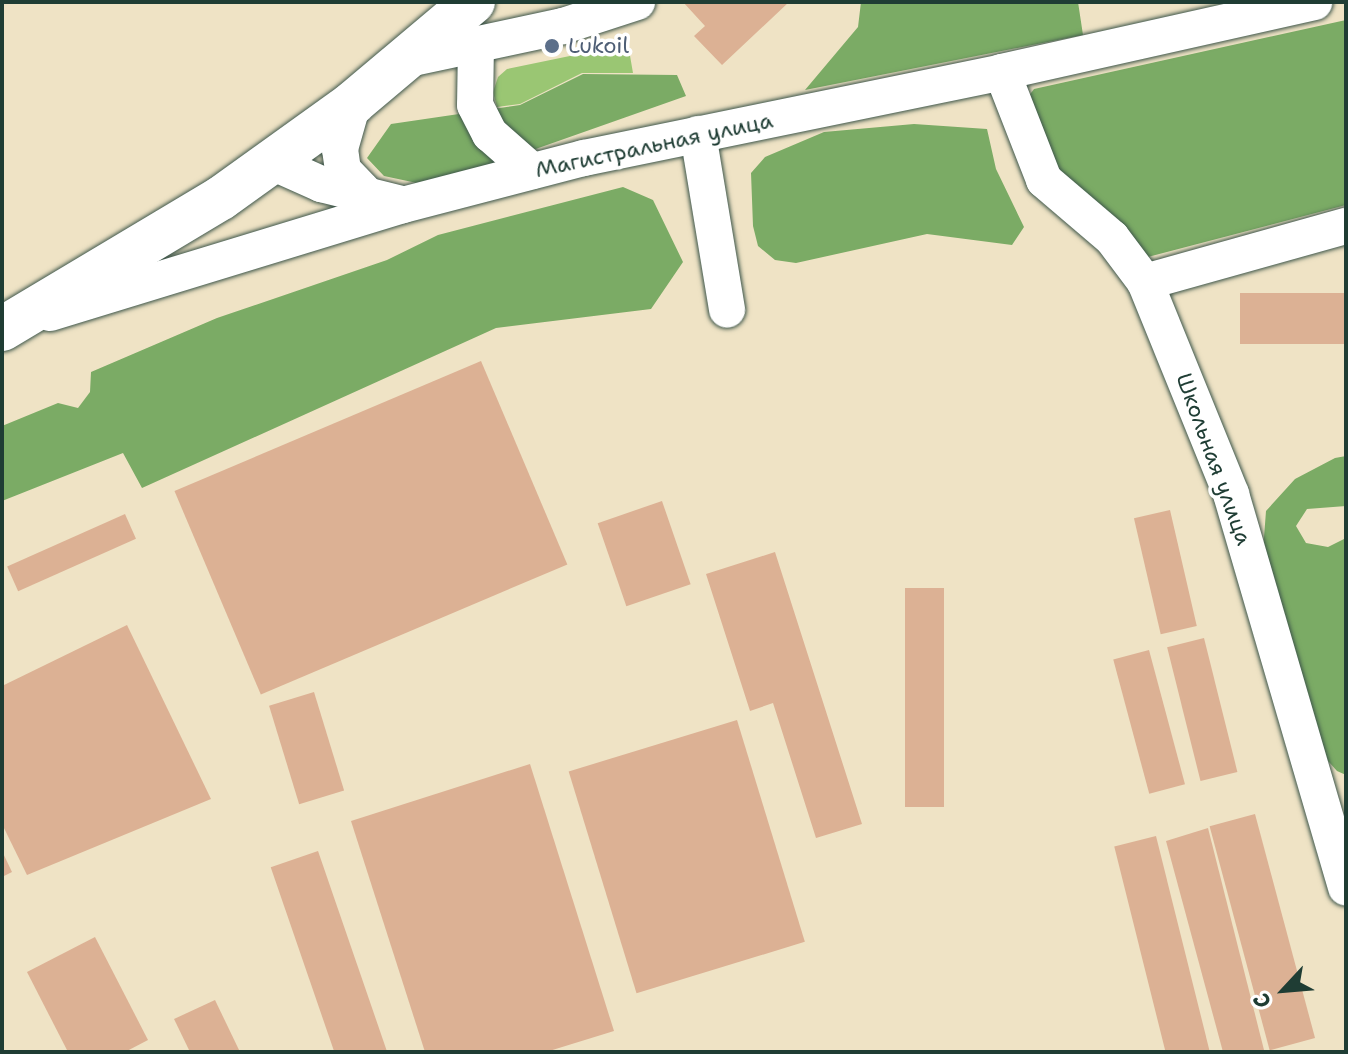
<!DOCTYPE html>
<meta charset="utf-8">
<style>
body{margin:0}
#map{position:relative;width:1348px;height:1054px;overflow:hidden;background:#efe3c5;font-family:"Shantell Sans",sans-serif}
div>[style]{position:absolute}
.green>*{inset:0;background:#9ac673}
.forest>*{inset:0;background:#7bab65}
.building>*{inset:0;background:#dcb194;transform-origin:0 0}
.roads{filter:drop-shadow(0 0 2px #3e564a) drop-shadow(0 0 2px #3e564a)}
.minor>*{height:36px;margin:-18px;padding:0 18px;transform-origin:18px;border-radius:18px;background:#fff}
.major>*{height:44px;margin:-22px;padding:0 22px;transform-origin:22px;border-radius:22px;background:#fff}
.dots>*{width:22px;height:22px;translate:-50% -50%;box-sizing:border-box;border:4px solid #fff;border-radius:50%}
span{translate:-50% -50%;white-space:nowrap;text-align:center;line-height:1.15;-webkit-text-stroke:7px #fff;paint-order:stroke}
.service-label{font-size:22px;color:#4e5e75}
.left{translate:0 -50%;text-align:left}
.street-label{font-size:22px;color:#1f3d34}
.frame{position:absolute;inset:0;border:4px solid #1f3d34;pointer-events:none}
.north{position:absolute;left:1244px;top:950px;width:80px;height:80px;-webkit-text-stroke:6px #fff;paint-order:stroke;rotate:244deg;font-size:22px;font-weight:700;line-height:32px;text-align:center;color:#1f3d34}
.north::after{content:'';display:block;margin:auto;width:28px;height:36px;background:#1f3d34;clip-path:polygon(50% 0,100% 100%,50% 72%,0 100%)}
</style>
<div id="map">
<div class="green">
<i style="clip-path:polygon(628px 44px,633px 73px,582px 73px,520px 104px,497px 107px,493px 92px,498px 77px,507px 69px)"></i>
</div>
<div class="forest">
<i style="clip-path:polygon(861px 2px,1078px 2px,1083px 35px,805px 90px,858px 27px)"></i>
<i style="clip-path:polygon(1346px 20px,1346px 205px,1144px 258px,1053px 179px,1022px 105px,1034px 89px)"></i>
<i style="clip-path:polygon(583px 74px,677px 75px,686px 96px,431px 186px,384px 176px,367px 158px,391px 124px,520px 105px)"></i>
<i style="clip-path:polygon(914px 124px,987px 129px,996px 169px,1024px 227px,1012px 245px,927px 234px,796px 263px,775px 260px,758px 246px,753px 226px,751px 173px,765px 157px,824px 132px)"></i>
<i style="clip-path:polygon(623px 187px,653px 200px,683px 262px,651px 309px,496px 328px,142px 488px,123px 453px,2px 501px,2px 426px,58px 403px,78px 408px,90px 392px,91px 372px,217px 318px,387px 260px,438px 235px)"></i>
<i style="clip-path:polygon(1346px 456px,1346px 506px,1307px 509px,1296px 526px,1306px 543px,1328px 547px,1346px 538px,1346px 775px,1337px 771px,1320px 752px,1261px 577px,1266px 511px,1295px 479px,1335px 458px)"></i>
</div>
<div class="building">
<i style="clip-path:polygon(683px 2px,789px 2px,722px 65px,694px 36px,705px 26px)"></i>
<i style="left:1346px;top:293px;width:51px;height:106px;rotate:90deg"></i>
<i style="left:481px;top:361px;width:221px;height:333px;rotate:67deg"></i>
<i style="left:662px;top:501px;width:88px;height:68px;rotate:71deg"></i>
<i style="left:1170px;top:510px;width:119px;height:37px;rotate:77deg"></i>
<i style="left:125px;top:514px;width:27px;height:129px;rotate:66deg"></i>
<i style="clip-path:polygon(775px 552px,862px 824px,816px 838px,773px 703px,750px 711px,706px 574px)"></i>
<i style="left:905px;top:588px;width:39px;height:219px"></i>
<i style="clip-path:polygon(127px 625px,211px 799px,27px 875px,2px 824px,2px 686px)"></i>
<i style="left:1204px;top:638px;width:138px;height:38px;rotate:76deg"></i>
<i style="left:1149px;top:650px;width:139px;height:37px;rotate:75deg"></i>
<i style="left:314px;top:692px;width:103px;height:47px;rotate:73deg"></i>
<i style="left:737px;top:720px;width:232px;height:176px;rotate:73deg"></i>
<i style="clip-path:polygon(530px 764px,614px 1031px,546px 1052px,425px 1052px,351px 821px)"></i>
<i style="left:1255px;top:814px;width:232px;height:47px;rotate:75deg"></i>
<i style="clip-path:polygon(1208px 828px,1264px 1050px,1257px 1052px,1223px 1052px,1166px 841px)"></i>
<i style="left:1156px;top:836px;width:223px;height:43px;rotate:76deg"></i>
<i style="clip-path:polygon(2px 851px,12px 872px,2px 877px)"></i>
<i style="left:318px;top:851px;width:213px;height:50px;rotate:71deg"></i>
<i style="clip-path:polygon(95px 937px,148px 1040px,125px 1052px,68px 1052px,27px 972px)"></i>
<i style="clip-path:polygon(215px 1000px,240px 1052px,190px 1052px,174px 1019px)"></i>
</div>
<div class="roads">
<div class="minor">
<i style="left:476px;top:44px;width:61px;rotate:90.9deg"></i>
<i style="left:475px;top:105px;width:33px;rotate:63deg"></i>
<i style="left:490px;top:134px;width:56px;rotate:41.4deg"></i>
<i style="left:404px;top:60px;width:163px;rotate:-12.1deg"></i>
<i style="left:563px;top:26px;width:78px;rotate:-18deg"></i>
<i style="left:1002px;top:72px;width:116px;rotate:68.7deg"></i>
<i style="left:1044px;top:180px;width:89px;rotate:40.5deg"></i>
<i style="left:1112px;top:238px;width:55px;rotate:53.1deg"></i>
<i style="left:1145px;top:282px;width:229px;rotate:67.9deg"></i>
<i style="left:1231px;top:494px;width:410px;rotate:73.7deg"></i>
<i style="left:353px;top:103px;width:48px;rotate:105.8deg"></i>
<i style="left:340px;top:149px;width:21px;rotate:82deg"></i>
<i style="left:343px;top:170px;width:36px;rotate:46deg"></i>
<i style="left:698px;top:134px;width:178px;rotate:80.6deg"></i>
<i style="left:272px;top:162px;width:54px;rotate:24.2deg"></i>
<i style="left:321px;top:184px;width:82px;rotate:14deg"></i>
<i style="left:1145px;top:282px;width:209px;rotate:-15.6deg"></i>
<i style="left:50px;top:313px;width:369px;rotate:-17deg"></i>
<i style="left:403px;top:205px;width:187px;rotate:-14.6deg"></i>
<i style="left:584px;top:158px;width:427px;rotate:-11.6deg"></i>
<i style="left:1002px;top:72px;width:320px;rotate:-12.6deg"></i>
</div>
<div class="major">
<i style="left:2px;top:329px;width:255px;rotate:-30.9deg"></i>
<i style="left:221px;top:198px;width:163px;rotate:-35.7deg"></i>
<i style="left:353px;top:103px;width:157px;rotate:-40.1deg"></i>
</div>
</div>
<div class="dots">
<i style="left:552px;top:46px;background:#5c6f8a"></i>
</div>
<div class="service-label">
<span class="left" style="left:568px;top:46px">Lukoil</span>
</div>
<div class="street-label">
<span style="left:654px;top:145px;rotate:-12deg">Магистральная улица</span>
<span style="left:1214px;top:459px;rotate:70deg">Школьная улица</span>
</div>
<div class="frame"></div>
<div class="north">С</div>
</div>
